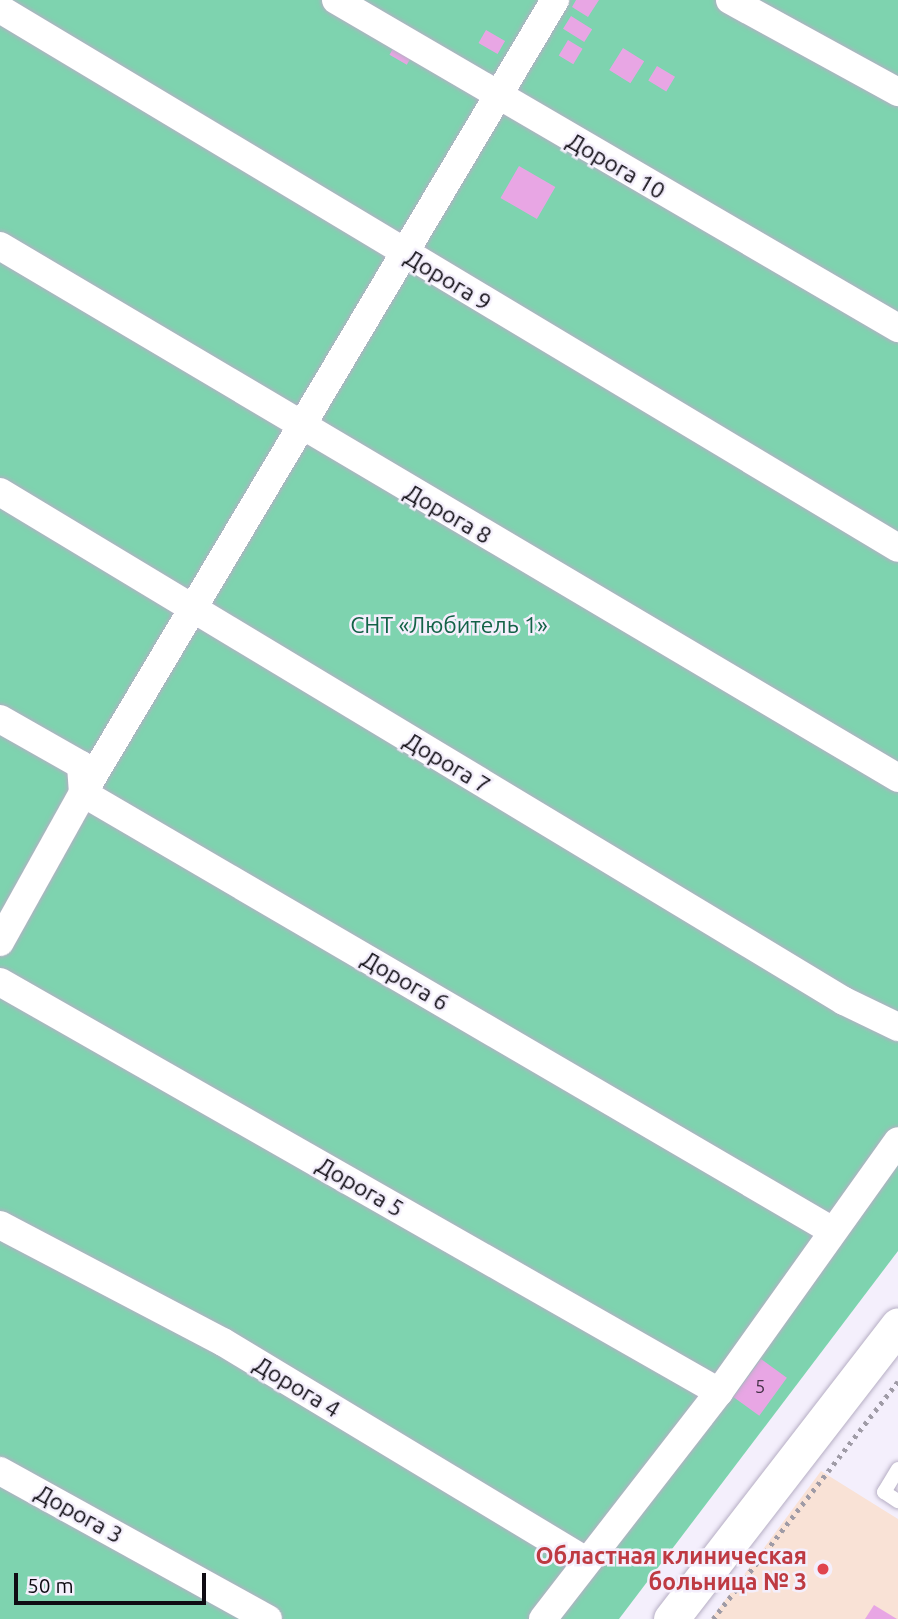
<!DOCTYPE html>
<meta charset="utf-8">
<style>
body{margin:0}
#map{position:relative;width:898px;height:1619px;overflow:hidden;background:#f4effc;font-family:Ubuntu,sans-serif}
div>[style]{position:absolute}
.medical>*{inset:0;background:#f9e2d6}
.green>*{inset:0;background:#7ed3af}
.building>*{inset:0;background:#e8a6e4;transform-origin:0 0}
.path>*{height:4.5px;margin-top:-2.25px;transform-origin:0;background:repeating-linear-gradient(90deg,#9f9ba6 0 3.5px,transparent 0 8.5px)}
.roads{filter:drop-shadow(0 0 2px #b6aec4) drop-shadow(0 0 2px #b6aec4)}
.service>*{height:14px;margin:-7px;padding:0 7px;transform-origin:7px;border-radius:7px;background:#fff}
.minor>*{height:28px;margin:-14px;padding:0 14px;transform-origin:14px;border-radius:14px;background:#fff}
.tertiary>*{height:35px;margin:-17.5px;padding:0 17.5px;transform-origin:17.5px;border-radius:17.5px;background:#fff}
.dots>*{width:19px;height:19px;translate:-50% -50%;box-sizing:border-box;border:4px solid #f4effc;border-radius:50%}
span{translate:-50% -50%;white-space:nowrap;text-align:center;line-height:1.15;-webkit-text-stroke:5px #f4effc;paint-order:stroke}
.number-label{font-size:19px;color:#453247}
.number-label span{-webkit-text-stroke-width:0}
.street-label{font-size:23px;color:#0f0c13}
.park-label{font-size:23px;color:#136247}
.health-label{font-size:23px;color:#be3a42;font-weight:700}
.right{translate:-100% -50%;text-align:right}
.scale{position:absolute;left:14px;top:1573px;width:192px;height:32px;box-sizing:border-box;border:4px solid #0f0c13;border-top:0;padding-left:9px;font-size:21px;line-height:24px;white-space:nowrap;color:#0f0c13;-webkit-text-stroke:5px #f4effc;paint-order:stroke}
</style>
<div id="map">
<div class="medical">
<i style="clip-path:polygon(821px 1471px,898px 1519px,898px 1619px,711px 1619px)"></i>
</div>
<div class="green">
<i style="clip-path:polygon(0 0,898px 0,898px 1251px,619px 1619px,0 1619px)"></i>
</div>
<div class="building">
<i style="clip-path:polygon(576px 0,599px 0,588px 17px,572px 7px)"></i>
<i style="left:571px;top:16px;width:25px;height:15px;rotate:32deg"></i>
<i style="left:486px;top:30px;width:22px;height:15px;rotate:30deg"></i>
<i style="left:398px;top:40px;width:20px;height:17px;rotate:30deg"></i>
<i style="left:568px;top:40px;width:17px;height:18px;rotate:31deg"></i>
<i style="left:623px;top:48px;width:25px;height:26px;rotate:32deg"></i>
<i style="left:657px;top:66px;width:21px;height:17px;rotate:31deg"></i>
<i style="left:519px;top:166px;width:42px;height:37px;rotate:30deg"></i>
<i style="left:761px;top:1359px;width:32px;height:47px;rotate:36deg"></i>
<i style="clip-path:polygon(874px 1605px,897px 1619px,865px 1619px)"></i>
</div>
<div class="path">
<i style="left:713px;top:1619px;width:301px;rotate:-52.1deg"></i>
</div>
<div class="roads">
<div class="service">
<i style="left:898px;top:1469px;width:27px;rotate:121deg"></i>
<i style="left:884px;top:1492px;width:17px;rotate:33deg"></i>
</div>
<div class="minor">
<i style="left:336px;top:0;width:651px;rotate:30.27deg"></i>
<i style="left:730px;top:0;width:192px;rotate:28.7deg"></i>
<i style="left:0;top:9px;width:1047px;rotate:30.97deg"></i>
<i style="left:0;top:246px;width:1044px;rotate:30.64deg"></i>
<i style="left:0;top:492px;width:986px;rotate:31.09deg"></i>
<i style="left:844px;top:1001px;width:60px;rotate:25.7deg"></i>
<i style="left:0;top:719px;width:93px;rotate:29.6deg"></i>
<i style="left:81px;top:765px;width:28px;rotate:86deg"></i>
<i style="left:83px;top:793px;width:866px;rotate:30.29deg"></i>
<i style="left:0;top:942px;width:171px;rotate:-60.9deg"></i>
<i style="left:83px;top:793px;width:923px;rotate:-59.24deg"></i>
<i style="left:0;top:982px;width:828px;rotate:29.69deg"></i>
<i style="left:0;top:1225px;width:252px;rotate:27.7deg"></i>
<i style="left:223px;top:1342px;width:425px;rotate:31.1deg"></i>
<i style="left:0;top:1471px;width:306px;rotate:28.9deg"></i>
<i style="left:543px;top:1619px;width:287px;rotate:-52.2deg"></i>
<i style="left:719px;top:1392px;width:308px;rotate:-54.5deg"></i>
</div>
<div class="tertiary">
<i style="left:671px;top:1619px;width:371px;rotate:-52.3deg"></i>
</div>
</div>
<div class="dots">
<i style="left:823px;top:1569px;background:#e0444e"></i>
</div>
<div class="number-label">
<span style="left:760px;top:1387px">5</span>
</div>
<div class="street-label">
<span style="left:616px;top:166px;rotate:30deg">Дорога 10</span>
<span style="left:448px;top:280px;rotate:31deg">Дорога 9</span>
<span style="left:448px;top:514px;rotate:30deg">Дорога 8</span>
<span style="left:447px;top:763px;rotate:31deg">Дорога 7</span>
<span style="left:405px;top:981px;rotate:30deg">Дорога 6</span>
<span style="left:360px;top:1187px;rotate:30deg">Дорога 5</span>
<span style="left:297px;top:1387px;rotate:31deg">Дорога 4</span>
<span style="left:79px;top:1514px;rotate:29deg">Дорога 3</span>
</div>
<div class="park-label">
<span style="left:449px;top:625px">СНТ «Любитель 1»</span>
</div>
<div class="health-label">
<span class="right" style="left:807px;top:1569px">Областная клиническая<br>больница № 3</span>
</div>
<div class="scale">50 m</div>
</div>
